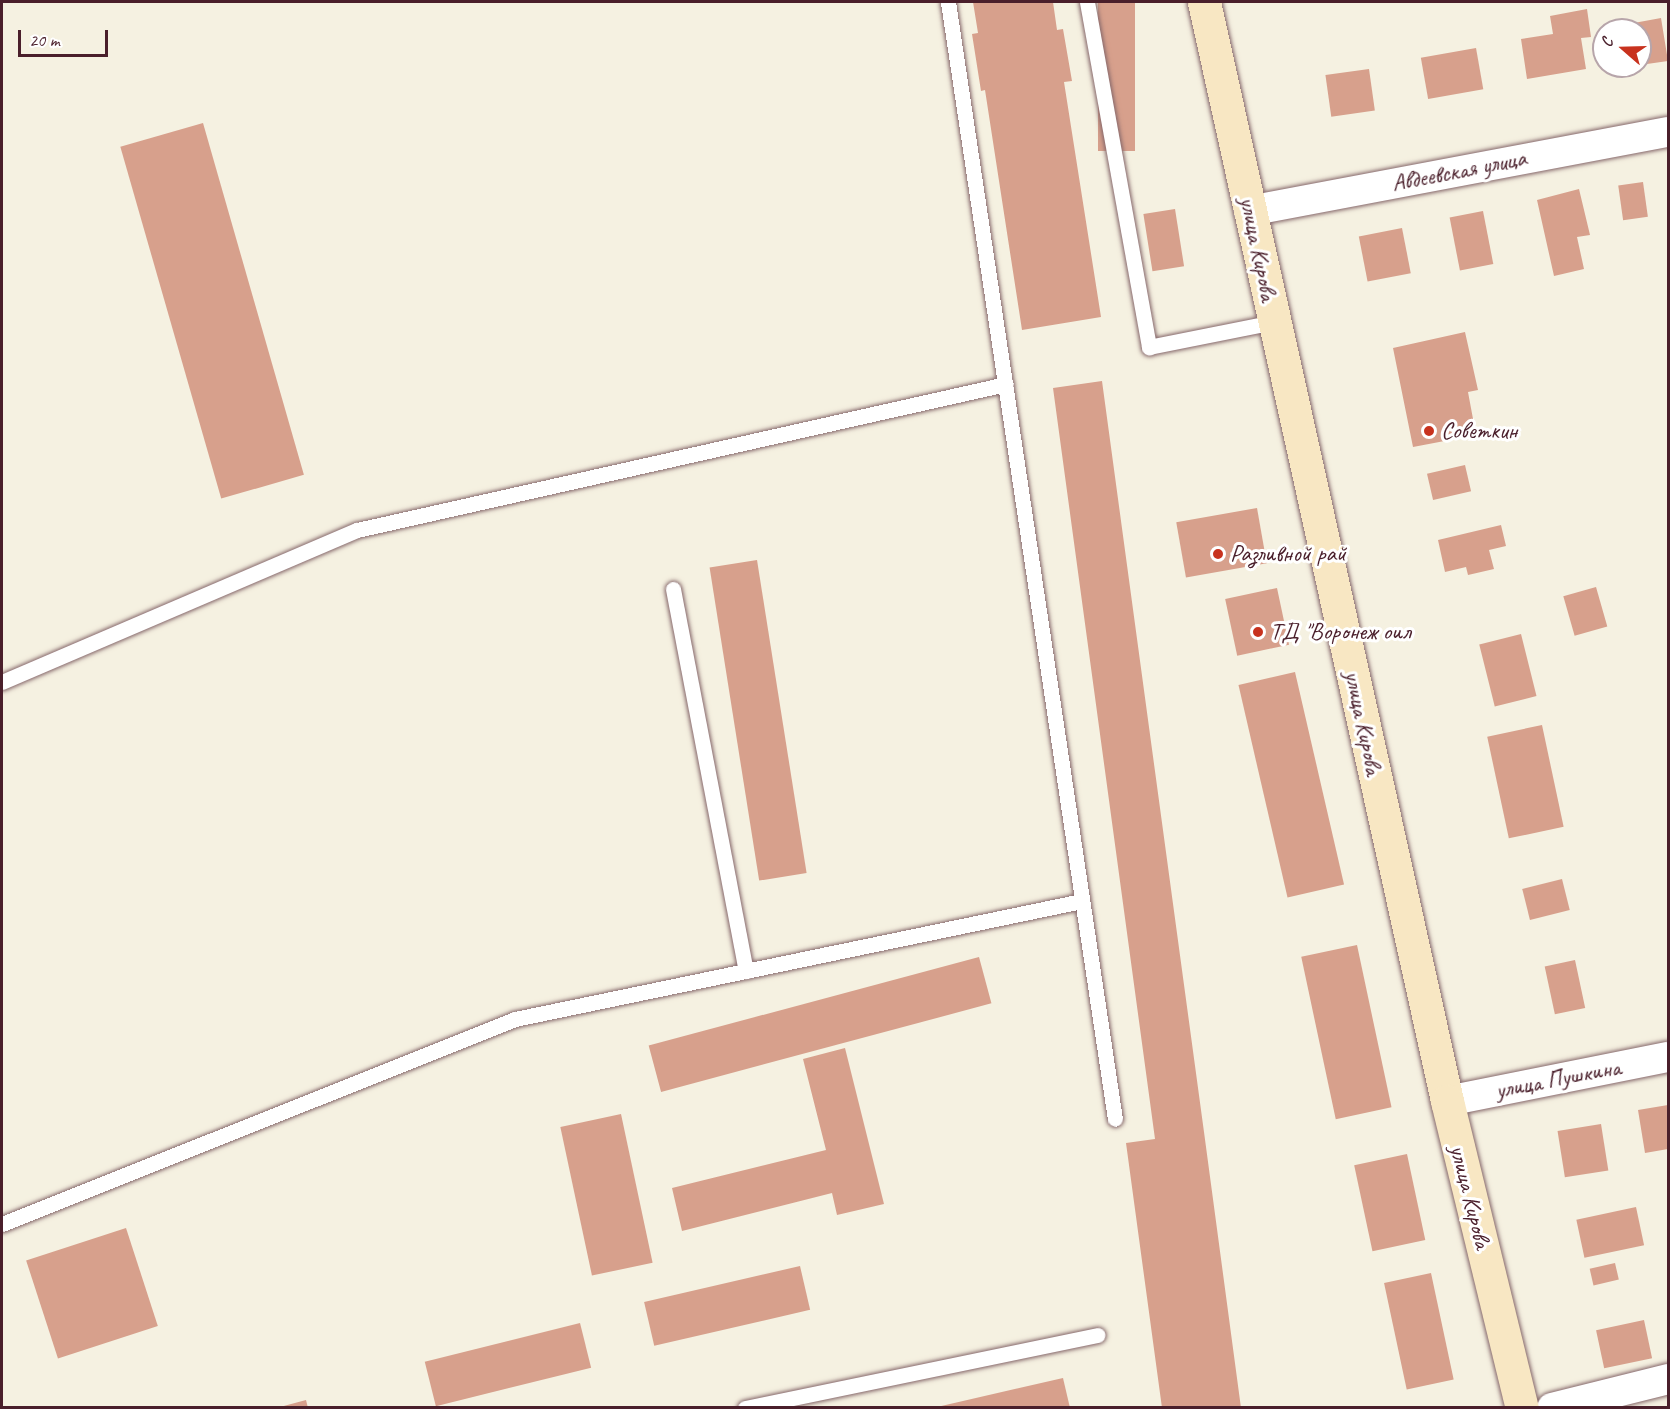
<!DOCTYPE html>
<meta charset="utf-8">
<style>
body{margin:0}
#map{position:relative;width:1670px;height:1409px;overflow:hidden;background:#f5f1e1;font-family:Caveat,sans-serif}
div>[style]{position:absolute}
.building>*{inset:0;background:#d7a08c;transform-origin:0 0}
.roads{filter:drop-shadow(0 0 2px #86686b) drop-shadow(0 0 2px #86686b)}
.service>*{height:15px;margin:-7.5px;padding:0 7.5px;transform-origin:7.5px;border-radius:7.5px;background:#fff}
.minor>*{height:30px;margin:-15px;padding:0 15px;transform-origin:15px;border-radius:15px;background:#fff}
.secondary>*{height:33px;margin:-16.5px;padding:0 16.5px;transform-origin:16.5px;border-radius:16.5px;background:#f8e7c3}
.dots>*{width:16px;height:16px;translate:-50% -50%;box-sizing:border-box;border:3px solid #fff;border-radius:50%}
span{translate:-50% -50%;white-space:nowrap;text-align:center;line-height:1.15;-webkit-text-stroke:6px #fff;paint-order:stroke}
.street-label{font-size:24px;color:#4a1f2b}
.poi-label{font-size:24px;color:#4a1f2b}
.left{translate:0 -50%;text-align:left}
.frame{position:absolute;inset:0;border:3px solid #4a1f2b;pointer-events:none}
.north{position:absolute;left:1592px;top:18px;width:60px;height:60px;box-sizing:border-box;background:#fff;border:2px solid #b7a5aa;border-radius:50%;rotate:290deg;font-size:16px;font-weight:700;line-height:24px;text-align:center;color:#4a1f2b}
.north::after{content:'';display:block;margin:auto;width:21px;height:27px;background:#c8321e;clip-path:polygon(50% 0,100% 100%,50% 72%,0 100%)}
.scale{position:absolute;left:18px;top:30px;width:90px;height:27px;box-sizing:border-box;border:3px solid #4a1f2b;border-top:0;padding-left:8px;font-size:18px;line-height:21px;white-space:nowrap;color:#4a1f2b;-webkit-text-stroke:4px #fff;paint-order:stroke}
</style>
<div id="map">
<div class="building">
<i style="clip-path:polygon(973px 2px,1053px 2px,1057px 30px,1063px 29px,1072px 81px,1064px 82px,1101px 317px,1022px 330px,985px 90px,981px 91px,972px 34px,978px 33px)"></i>
<i style="left:1098px;top:2px;width:37px;height:149px"></i>
<i style="clip-path:polygon(1587px 9px,1591px 37px,1581px 38px,1586px 69px,1527px 79px,1521px 39px,1553px 34px,1550px 16px)"></i>
<i style="clip-path:polygon(1661px 18px,1668px 61px,1640px 65px,1640px 30px,1612px 27px)"></i>
<i style="left:1476px;top:48px;width:42px;height:56px;rotate:80deg"></i>
<i style="left:1369px;top:69px;width:42px;height:44px;rotate:82deg"></i>
<i style="left:203px;top:123px;width:366px;height:86px;rotate:74deg"></i>
<i style="left:1643px;top:182px;width:35px;height:25px;rotate:82deg"></i>
<i style="clip-path:polygon(1579px 189px,1590px 235px,1577px 237px,1584px 269px,1554px 276px,1537px 200px)"></i>
<i style="left:1175px;top:209px;width:58px;height:32px;rotate:81deg"></i>
<i style="left:1483px;top:211px;width:54px;height:34px;rotate:79deg"></i>
<i style="left:1402px;top:228px;width:46px;height:44px;rotate:79deg"></i>
<i style="clip-path:polygon(1465px 332px,1478px 390px,1468px 392px,1476px 435px,1413px 447px,1393px 348px)"></i>
<i style="clip-path:polygon(1102px 381px,1204px 1132px,1241px 1408px,1162px 1408px,1126px 1143px,1155px 1139px,1053px 388px)"></i>
<i style="left:1465px;top:465px;width:27px;height:39px;rotate:77deg"></i>
<i style="left:1257px;top:508px;width:56px;height:82px;rotate:80deg"></i>
<i style="clip-path:polygon(1501px 525px,1506px 546px,1489px 550px,1494px 569px,1468px 575px,1466px 567px,1445px 572px,1438px 540px)"></i>
<i style="left:757px;top:560px;width:317px;height:48px;rotate:81deg"></i>
<i style="left:1596px;top:587px;width:41px;height:34px;rotate:74deg"></i>
<i style="left:1277px;top:588px;width:58px;height:53px;rotate:78deg"></i>
<i style="left:1521px;top:634px;width:64px;height:43px;rotate:76deg"></i>
<i style="left:1295px;top:672px;width:218px;height:58px;rotate:77deg"></i>
<i style="left:1542px;top:725px;width:104px;height:56px;rotate:78deg"></i>
<i style="left:1562px;top:879px;width:32px;height:41px;rotate:76deg"></i>
<i style="left:1357px;top:945px;width:166px;height:57px;rotate:78deg"></i>
<i style="left:979px;top:957px;width:48px;height:342px;rotate:75deg"></i>
<i style="left:1575px;top:960px;width:49px;height:31px;rotate:78deg"></i>
<i style="clip-path:polygon(845px 1048px,884px 1204px,837px 1215px,832px 1193px,682px 1231px,672px 1188px,826px 1150px,803px 1059px)"></i>
<i style="clip-path:polygon(1668px 1105px,1668px 1149px,1645px 1153px,1638px 1110px)"></i>
<i style="left:621px;top:1114px;width:152px;height:62px;rotate:78deg"></i>
<i style="left:1601px;top:1124px;width:47px;height:44px;rotate:81deg"></i>
<i style="left:1407px;top:1154px;width:88px;height:54px;rotate:78deg"></i>
<i style="left:1636px;top:1207px;width:39px;height:61px;rotate:78deg"></i>
<i style="left:126px;top:1228px;width:103px;height:105px;rotate:72deg"></i>
<i style="left:1615px;top:1263px;width:17px;height:26px;rotate:77deg"></i>
<i style="left:800px;top:1266px;width:45px;height:160px;rotate:77deg"></i>
<i style="left:1431px;top:1273px;width:109px;height:48px;rotate:78deg"></i>
<i style="left:1644px;top:1320px;width:39px;height:49px;rotate:78deg"></i>
<i style="left:580px;top:1323px;width:46px;height:160px;rotate:76deg"></i>
<i style="clip-path:polygon(1063px 1378px,1070px 1408px,937px 1408px,937px 1407px)"></i>
<i style="clip-path:polygon(306px 1400px,308px 1408px,280px 1408px,280px 1407px)"></i>
</div>
<div class="roads">
<div class="service">
<i style="left:948px;top:2px;width:1129px;rotate:81.5deg"></i>
<i style="left:1087px;top:2px;width:351px;rotate:79.8deg"></i>
<i style="left:1149px;top:347px;width:127px;rotate:-11.3deg"></i>
<i style="left:673px;top:589px;width:389px;rotate:79.2deg"></i>
<i style="left:2px;top:682px;width:386px;rotate:-23.2deg"></i>
<i style="left:357px;top:530px;width:665px;rotate:-12.68deg"></i>
<i style="left:2px;top:1224px;width:552px;rotate:-21.78deg"></i>
<i style="left:515px;top:1019px;width:579px;rotate:-11.76deg"></i>
<i style="left:745px;top:1408px;width:360px;rotate:-11.7deg"></i>
</div>
<div class="minor">
<i style="left:1249px;top:211px;width:426px;rotate:-10.7deg"></i>
<i style="left:1447px;top:1101px;width:225px;rotate:-11.3deg"></i>
<i style="left:1552px;top:1408px;width:120px;rotate:-14deg"></i>
</div>
<div class="secondary">
<i style="left:1204px;top:2px;width:1126px;rotate:77.53deg"></i>
<i style="left:1447px;top:1101px;width:316px;rotate:76.3deg"></i>
</div>
</div>
<div class="dots">
<i style="left:1429px;top:431px;background:#c8321e"></i>
<i style="left:1218px;top:554px;background:#c8321e"></i>
<i style="left:1258px;top:632px;background:#c8321e"></i>
</div>
<div class="street-label">
<span style="left:1459px;top:171px;rotate:-11deg">Авдеевская улица</span>
<span style="left:1258px;top:249px;rotate:78deg">улица Кирова</span>
<span style="left:1363px;top:723px;rotate:78deg">улица Кирова</span>
<span style="left:1558px;top:1079px;rotate:-11deg">улица Пушкина</span>
<span style="left:1470px;top:1197px;rotate:76deg">улица Кирова</span>
</div>
<div class="poi-label">
<span class="left" style="left:1441px;top:431px">Советкин</span>
<span class="left" style="left:1230px;top:554px">Разливной рай</span>
<span class="left" style="left:1270px;top:632px">ТД "Воронеж оил</span>
</div>
<div class="frame"></div>
<div class="north">С</div>
<div class="scale">20 m</div>
</div>
